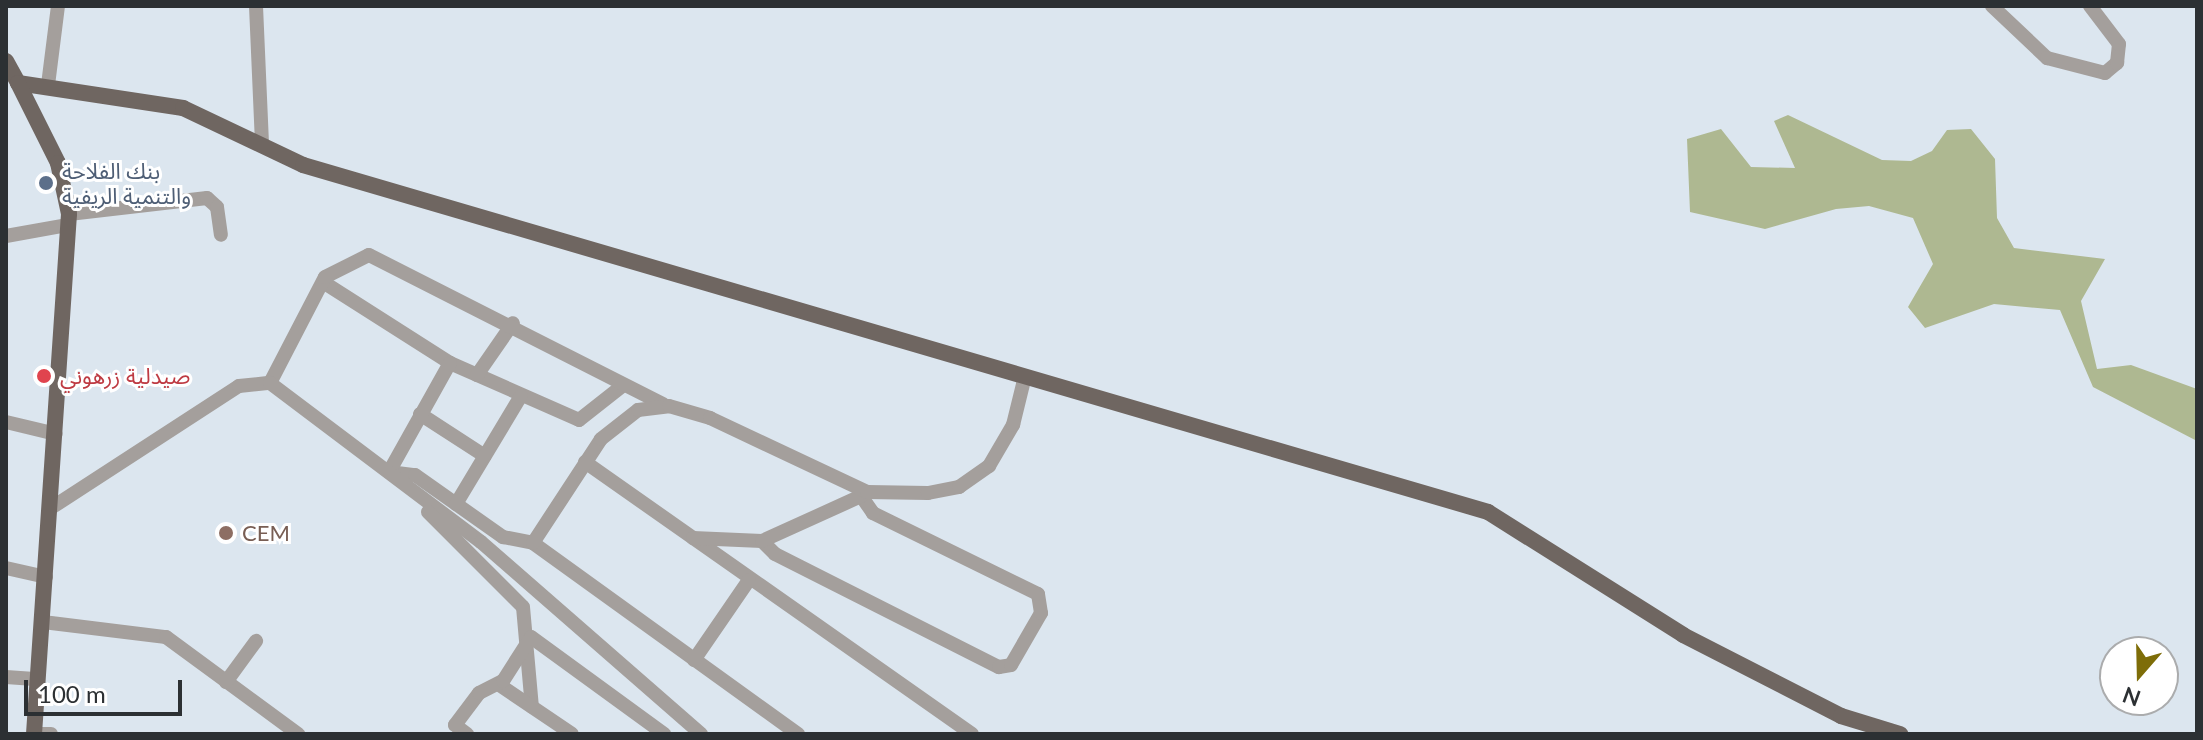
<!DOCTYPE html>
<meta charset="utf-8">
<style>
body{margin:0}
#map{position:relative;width:2203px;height:740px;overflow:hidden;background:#dce6ef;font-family:Lato,"Noto Sans Arabic",sans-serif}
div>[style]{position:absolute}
.green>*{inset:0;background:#aeb891}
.minor>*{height:14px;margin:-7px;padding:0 7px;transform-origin:7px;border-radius:7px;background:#a49f9c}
.major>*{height:16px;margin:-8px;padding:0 8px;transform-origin:8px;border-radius:8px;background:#6f6661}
.dots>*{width:22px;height:22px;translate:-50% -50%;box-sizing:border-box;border:4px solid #fff;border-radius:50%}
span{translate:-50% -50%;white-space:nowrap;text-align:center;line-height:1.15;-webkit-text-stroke:6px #fff;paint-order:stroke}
.service-label{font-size:22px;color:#4e5e75}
.left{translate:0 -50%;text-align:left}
.health-label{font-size:22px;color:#be3a42}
.education-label{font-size:22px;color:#785e54}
.frame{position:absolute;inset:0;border:8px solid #2c3033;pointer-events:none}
.north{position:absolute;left:2099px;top:636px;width:80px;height:80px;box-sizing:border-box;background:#fff;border:2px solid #abacad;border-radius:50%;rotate:200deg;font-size:22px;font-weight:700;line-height:32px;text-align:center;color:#2c3033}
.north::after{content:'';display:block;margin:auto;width:28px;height:36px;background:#7e6d08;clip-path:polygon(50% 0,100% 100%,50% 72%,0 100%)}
.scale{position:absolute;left:24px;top:680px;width:158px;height:36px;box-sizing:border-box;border:4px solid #2c3033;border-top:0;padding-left:10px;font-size:24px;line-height:28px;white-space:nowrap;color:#2c3033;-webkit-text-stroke:6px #fff;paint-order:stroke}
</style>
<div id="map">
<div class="green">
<i style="clip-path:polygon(1788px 115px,1882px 160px,1911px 161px,1932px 151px,1947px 130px,1971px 129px,1995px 159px,1997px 218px,2014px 248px,2105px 259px,2081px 301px,2097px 369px,2131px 365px,2197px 389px,2197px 441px,2093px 387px,2060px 310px,1994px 304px,1925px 328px,1908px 307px,1933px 264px,1913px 218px,1869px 206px,1836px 209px,1765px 229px,1690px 212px,1687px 139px,1721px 129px,1751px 167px,1795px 168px,1774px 121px)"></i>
</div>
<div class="minor">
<i style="left:256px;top:6px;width:140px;rotate:87.5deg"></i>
<i style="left:1992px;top:6px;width:76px;rotate:43.4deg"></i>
<i style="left:2047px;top:58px;width:60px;rotate:14.5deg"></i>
<i style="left:2105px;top:73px;width:16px;rotate:-40deg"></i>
<i style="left:2117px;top:63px;width:19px;rotate:-84deg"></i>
<i style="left:2119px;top:44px;width:48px;rotate:-127.3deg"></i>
<i style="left:48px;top:85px;width:80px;rotate:-82.8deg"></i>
<i style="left:69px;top:214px;width:139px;rotate:-6.6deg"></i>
<i style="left:207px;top:198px;width:13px;rotate:42deg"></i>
<i style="left:217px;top:207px;width:28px;rotate:82deg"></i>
<i style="left:6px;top:236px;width:63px;rotate:-10.1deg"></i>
<i style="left:323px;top:282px;width:151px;rotate:32.5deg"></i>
<i style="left:450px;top:363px;width:141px;rotate:23.8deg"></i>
<i style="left:579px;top:420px;width:55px;rotate:-38.3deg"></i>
<i style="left:477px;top:375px;width:63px;rotate:-55.3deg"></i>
<i style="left:270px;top:383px;width:119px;rotate:-62.6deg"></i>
<i style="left:325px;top:277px;width:49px;rotate:-26.6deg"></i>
<i style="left:369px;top:255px;width:330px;rotate:26.9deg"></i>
<i style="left:420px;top:414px;width:77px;rotate:32.9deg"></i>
<i style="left:6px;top:422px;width:51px;rotate:13.5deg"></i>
<i style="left:585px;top:462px;width:473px;rotate:35.1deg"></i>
<i style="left:389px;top:472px;width:26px;rotate:7deg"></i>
<i style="left:415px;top:475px;width:108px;rotate:35.2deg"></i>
<i style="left:503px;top:537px;width:31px;rotate:11deg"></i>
<i style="left:533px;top:543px;width:327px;rotate:35.8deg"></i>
<i style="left:389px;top:472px;width:125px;rotate:-60.8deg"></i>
<i style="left:456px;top:504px;width:126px;rotate:-59deg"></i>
<i style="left:51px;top:508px;width:224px;rotate:-33deg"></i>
<i style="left:239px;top:386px;width:31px;rotate:-6deg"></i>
<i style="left:270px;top:383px;width:264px;rotate:37deg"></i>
<i style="left:481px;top:542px;width:292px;rotate:41.1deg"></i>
<i style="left:428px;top:512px;width:134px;rotate:45deg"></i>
<i style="left:523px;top:607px;width:100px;rotate:84.9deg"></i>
<i style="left:693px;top:538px;width:69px;rotate:2.5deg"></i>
<i style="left:762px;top:541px;width:18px;rotate:45deg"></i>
<i style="left:775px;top:554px;width:251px;rotate:26.8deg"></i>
<i style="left:999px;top:667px;width:12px;rotate:-9deg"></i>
<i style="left:1011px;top:665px;width:60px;rotate:-60deg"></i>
<i style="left:1041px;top:613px;width:19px;rotate:-99deg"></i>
<i style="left:1038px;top:594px;width:184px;rotate:-153.9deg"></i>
<i style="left:873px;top:513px;width:21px;rotate:-125deg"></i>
<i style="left:861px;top:496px;width:7px;rotate:-34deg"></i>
<i style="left:762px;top:541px;width:109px;rotate:-24.4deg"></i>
<i style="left:533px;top:543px;width:124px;rotate:-56.8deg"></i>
<i style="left:601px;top:439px;width:47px;rotate:-38.1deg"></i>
<i style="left:638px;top:410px;width:31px;rotate:-7deg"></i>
<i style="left:669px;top:406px;width:43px;rotate:16.3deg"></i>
<i style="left:710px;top:418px;width:174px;rotate:25.2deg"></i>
<i style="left:867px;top:492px;width:61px;rotate:0.9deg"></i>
<i style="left:928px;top:493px;width:32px;rotate:-11deg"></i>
<i style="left:959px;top:487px;width:37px;rotate:-35deg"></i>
<i style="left:989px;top:466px;width:48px;rotate:-59.7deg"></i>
<i style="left:1013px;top:425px;width:50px;rotate:-76.2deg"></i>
<i style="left:6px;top:568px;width:41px;rotate:12.7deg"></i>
<i style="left:43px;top:622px;width:124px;rotate:7deg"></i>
<i style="left:166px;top:637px;width:164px;rotate:36.3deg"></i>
<i style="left:694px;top:660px;width:97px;rotate:-55.5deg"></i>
<i style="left:6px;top:677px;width:32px;rotate:4deg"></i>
<i style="left:226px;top:682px;width:51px;rotate:-53.8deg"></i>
<i style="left:498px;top:684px;width:89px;rotate:34deg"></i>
<i style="left:40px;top:734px;width:11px"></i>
<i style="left:467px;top:734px;width:15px;rotate:-143deg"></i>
<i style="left:455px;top:725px;width:40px;rotate:-53deg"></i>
<i style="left:479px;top:693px;width:27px;rotate:-27deg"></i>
<i style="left:503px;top:681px;width:52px;rotate:-57.5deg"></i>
<i style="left:531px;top:637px;width:165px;rotate:36.1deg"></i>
</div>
<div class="major">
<i style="left:6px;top:61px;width:25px;rotate:61deg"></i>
<i style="left:18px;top:83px;width:167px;rotate:8.6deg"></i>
<i style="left:183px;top:108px;width:133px;rotate:25.4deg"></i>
<i style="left:303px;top:165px;width:1235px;rotate:16.32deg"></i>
<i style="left:1488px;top:512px;width:231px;rotate:32.2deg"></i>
<i style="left:1683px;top:635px;width:178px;rotate:27.1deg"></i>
<i style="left:1841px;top:716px;width:62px;rotate:17deg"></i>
<i style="left:18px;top:83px;width:89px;rotate:63.4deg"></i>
<i style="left:58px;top:163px;width:52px;rotate:77.8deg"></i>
<i style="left:69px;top:214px;width:521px;rotate:93.85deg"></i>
</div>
<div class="dots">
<i style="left:46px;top:183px;background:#5c6f8a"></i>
<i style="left:44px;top:376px;background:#e0444e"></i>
<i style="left:226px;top:533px;background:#8d6e63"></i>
</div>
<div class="service-label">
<span class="left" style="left:62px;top:183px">بنك الفلاحة<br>والتنمية الريفية</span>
</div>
<div class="health-label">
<span class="left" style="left:60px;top:376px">صيدلية زرهوني</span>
</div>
<div class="education-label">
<span class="left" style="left:242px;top:533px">CEM</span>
</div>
<div class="frame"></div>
<div class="north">N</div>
<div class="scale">100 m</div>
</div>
